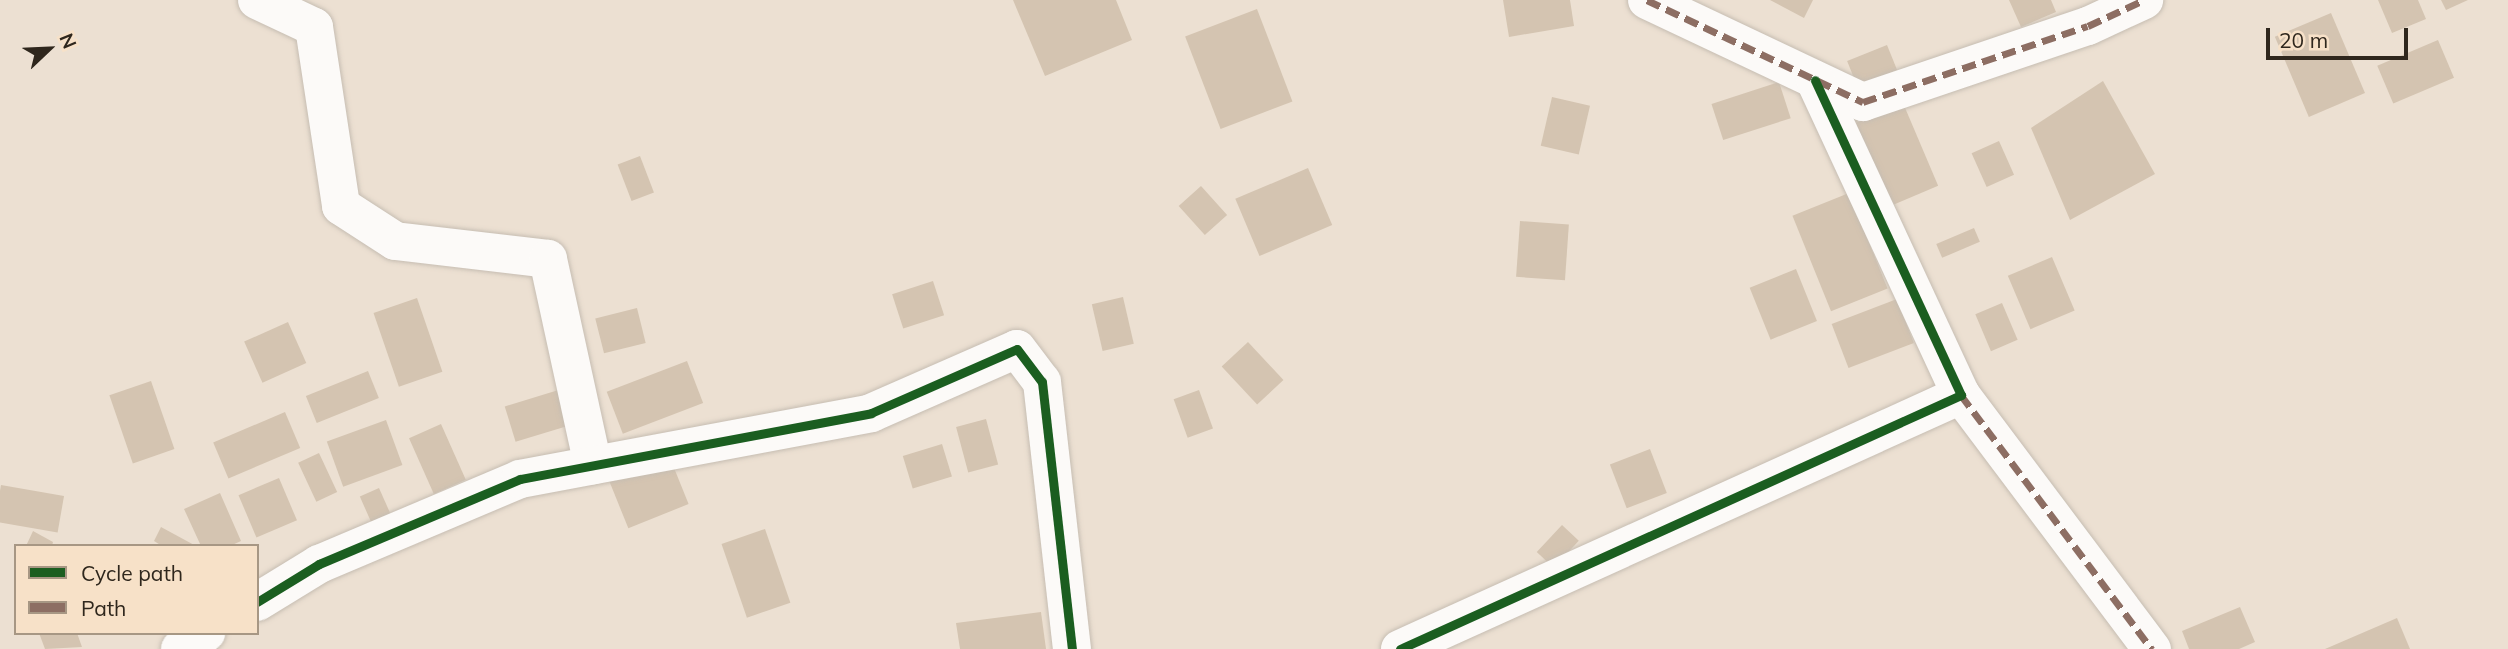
<!DOCTYPE html>
<style>
body{margin:0}
#map{position:relative;width:2508px;height:649px;overflow:hidden;background:#ece0d2;font-family:Mulish,sans-serif}
div>[style]{position:absolute}
.building>*{inset:0;background:#d4c4b1;transform-origin:0 0}
.roads{filter:drop-shadow(0 0 2px #c6bdb2) drop-shadow(0 0 2px #c6bdb2)}
.street>*{height:38px;margin:-19px;padding:0 19px;transform-origin:19px;border-radius:19px;background:#fcfaf8}
.quiet>*{height:7px;margin-top:-3.5px;transform-origin:0;background:repeating-linear-gradient(90deg,#8d6e63 0 14px,transparent 0 21px)}
.cycleway>*{height:9px;margin:-4.5px;padding:0 4.5px;transform-origin:4.5px;border-radius:4.5px;background:#1b5e20}
span{translate:-50% -50%;white-space:nowrap;text-align:center;line-height:1.15;-webkit-text-stroke:6px #f7e1c8;paint-order:stroke}
.legend{position:absolute;left:14px;top:544px;width:245px;height:91px;box-sizing:border-box;background:#f7e1c8;border:2px solid #a79784;margin:0;padding:9px 12px;list-style:none;font-size:21px;color:#2f271d}
.legend li{display:flex;align-items:center;gap:14px;height:35px}
.legend b{width:35px;border:2px solid #a79784}
.north{position:absolute;left:14px;top:14px;width:70px;height:70px;-webkit-text-stroke:5px #f7e1c8;paint-order:stroke;rotate:67deg;font-size:19px;font-weight:700;line-height:28px;text-align:center;color:#2f271d}
.north::after{content:'';display:block;margin:auto;width:24px;height:32px;background:#2f271d;clip-path:polygon(50% 0,100% 100%,50% 72%,0 100%)}
.scale{position:absolute;left:2266px;top:28px;width:142px;height:32px;box-sizing:border-box;border:4px solid #2f271d;border-top:0;padding-left:9px;font-size:21px;line-height:24px;white-space:nowrap;color:#2f271d;-webkit-text-stroke:5px #f7e1c8;paint-order:stroke}
</style>
<div id="map">
<div class="building">
<i style="clip-path:polygon(1013px 0,1116px 0,1132px 40px,1045px 76px)"></i>
<i style="clip-path:polygon(1503px 0,1570px 0,1574px 26px,1509px 37px)"></i>
<i style="clip-path:polygon(1770px 0,1813px 0,1804px 18px)"></i>
<i style="clip-path:polygon(2009px 0,2051px 0,2056px 12px,2021px 27px)"></i>
<i style="clip-path:polygon(2378px 0,2418px 0,2426px 19px,2392px 33px)"></i>
<i style="clip-path:polygon(2441px 0,2468px 0,2446px 10px)"></i>
<i style="left:1257px;top:9px;width:99px;height:77px;rotate:69deg"></i>
<i style="left:2331px;top:13px;width:87px;height:61px;rotate:67deg"></i>
<i style="left:2438px;top:40px;width:41px;height:66px;rotate:67deg"></i>
<i style="left:1887px;top:45px;width:27px;height:43px;rotate:68deg"></i>
<i style="clip-path:polygon(2103px 81px,2155px 174px,2070px 220px,2031px 128px)"></i>
<i style="left:1779px;top:82px;width:38px;height:71px;rotate:72deg"></i>
<i style="left:1552px;top:97px;width:39px;height:50px;rotate:13deg"></i>
<i style="left:1903px;top:103px;width:90px;height:55px;rotate:67deg"></i>
<i style="left:1999px;top:141px;width:37px;height:30px;rotate:66deg"></i>
<i style="left:640px;top:156px;width:39px;height:24px;rotate:69deg"></i>
<i style="left:1308px;top:168px;width:62px;height:79px;rotate:67deg"></i>
<i style="left:1201px;top:186px;width:39px;height:30px;rotate:48deg"></i>
<i style="left:1849px;top:193px;width:103px;height:61px;rotate:68deg"></i>
<i style="left:1520px;top:221px;width:49px;height:56px;rotate:4deg"></i>
<i style="left:1974px;top:228px;width:15px;height:41px;rotate:67deg"></i>
<i style="left:2052px;top:257px;width:58px;height:48px;rotate:67deg"></i>
<i style="left:1796px;top:269px;width:56px;height:50px;rotate:68deg"></i>
<i style="left:933px;top:281px;width:36px;height:43px;rotate:72deg"></i>
<i style="left:1123px;top:297px;width:48px;height:32px;rotate:77deg"></i>
<i style="left:417px;top:298px;width:78px;height:46px;rotate:71deg"></i>
<i style="left:1897px;top:299px;width:47px;height:70px;rotate:69deg"></i>
<i style="left:2002px;top:303px;width:40px;height:29px;rotate:67deg"></i>
<i style="left:637px;top:308px;width:36px;height:43px;rotate:76deg"></i>
<i style="left:288px;top:322px;width:45px;height:48px;rotate:66deg"></i>
<i style="left:1248px;top:342px;width:52px;height:36px;rotate:47deg"></i>
<i style="left:687px;top:361px;width:45px;height:86px;rotate:69deg"></i>
<i style="left:368px;top:371px;width:29px;height:67px;rotate:68deg"></i>
<i style="left:151px;top:381px;width:72px;height:44px;rotate:71deg"></i>
<i style="left:565px;top:388px;width:37px;height:63px;rotate:73deg"></i>
<i style="left:1199px;top:390px;width:41px;height:27px;rotate:70deg"></i>
<i style="left:285px;top:412px;width:39px;height:78px;rotate:67deg"></i>
<i style="left:986px;top:419px;width:47px;height:31px;rotate:75deg"></i>
<i style="left:386px;top:420px;width:48px;height:63px;rotate:70deg"></i>
<i style="left:441px;top:424px;width:61px;height:35px;rotate:66deg"></i>
<i style="left:942px;top:444px;width:34px;height:41px;rotate:73deg"></i>
<i style="left:1650px;top:449px;width:47px;height:43px;rotate:69deg"></i>
<i style="left:319px;top:453px;width:43px;height:23px;rotate:65deg"></i>
<i style="left:668px;top:453px;width:55px;height:65px;rotate:68deg"></i>
<i style="left:279px;top:478px;width:46px;height:44px;rotate:67deg"></i>
<i style="left:1px;top:485px;width:64px;height:37px;rotate:10deg"></i>
<i style="left:379px;top:488px;width:36px;height:21px;rotate:66deg"></i>
<i style="clip-path:polygon(220px 493px,241px 541px,230px 546px,201px 546px,184px 509px)"></i>
<i style="left:1562px;top:525px;width:23px;height:37px;rotate:43deg"></i>
<i style="clip-path:polygon(161px 527px,196px 546px,162px 546px,154px 541px)"></i>
<i style="left:765px;top:529px;width:78px;height:46px;rotate:71deg"></i>
<i style="clip-path:polygon(33px 531px,53px 542px,52px 546px,26px 546px)"></i>
<i style="clip-path:polygon(2240px 607px,2255px 642px,2239px 649px,2189px 649px,2182px 631px)"></i>
<i style="clip-path:polygon(1041px 612px,1046px 649px,960px 649px,956px 623px)"></i>
<i style="clip-path:polygon(2397px 618px,2410px 649px,2325px 649px)"></i>
<i style="clip-path:polygon(39px 633px,77px 633px,82px 647px,45px 649px)"></i>
</div>
<div class="roads">
<div class="street">
<i style="left:257px;top:0;width:63px;rotate:25.3deg"></i>
<i style="left:314px;top:27px;width:181px;rotate:81.4deg"></i>
<i style="left:341px;top:206px;width:64px;rotate:32.9deg"></i>
<i style="left:395px;top:241px;width:154px;rotate:6.7deg"></i>
<i style="left:548px;top:259px;width:211px;rotate:77.7deg"></i>
<i style="left:1647px;top:0;width:239px;rotate:25.3deg"></i>
<i style="left:1863px;top:102px;width:237px;rotate:-18.7deg"></i>
<i style="left:2088px;top:26px;width:62px;rotate:-24.9deg"></i>
<i style="left:1961px;top:395px;width:318px;rotate:53.1deg"></i>
<i style="left:257px;top:602px;width:73px;rotate:-31.5deg"></i>
<i style="left:319px;top:564px;width:218px;rotate:-22.9deg"></i>
<i style="left:520px;top:479px;width:357px;rotate:-10.6deg"></i>
<i style="left:871px;top:413px;width:159px;rotate:-23.7deg"></i>
<i style="left:1017px;top:349px;width:41px;rotate:52.9deg"></i>
<i style="left:1042px;top:382px;width:269px;rotate:83.6deg"></i>
<i style="left:180px;top:649px;width:31px;rotate:-32deg"></i>
<i style="left:1400px;top:649px;width:616px;rotate:-24.36deg"></i>
<i style="left:1961px;top:395px;width:347px;rotate:-114.9deg"></i>
</div>
</div>
<div class="quiet">
<i style="left:1647px;top:0;width:239px;rotate:25.3deg"></i>
<i style="left:1863px;top:102px;width:237px;rotate:-18.7deg"></i>
<i style="left:2088px;top:26px;width:62px;rotate:-24.9deg"></i>
<i style="left:1961px;top:395px;width:318px;rotate:53.1deg"></i>
</div>
<div class="cycleway">
<i style="left:257px;top:602px;width:73px;rotate:-31.5deg"></i>
<i style="left:319px;top:564px;width:218px;rotate:-22.9deg"></i>
<i style="left:520px;top:479px;width:357px;rotate:-10.6deg"></i>
<i style="left:871px;top:413px;width:159px;rotate:-23.7deg"></i>
<i style="left:1017px;top:349px;width:41px;rotate:52.9deg"></i>
<i style="left:1042px;top:382px;width:269px;rotate:83.6deg"></i>
<i style="left:1400px;top:649px;width:616px;rotate:-24.36deg"></i>
<i style="left:1961px;top:395px;width:347px;rotate:-114.9deg"></i>
</div>
<ul class="legend">
<li><b style="height:9px;background:#1b5e20"></b>Cycle path</li>
<li><b style="height:9px;background:#8d6e63"></b>Path</li>
</ul>
<div class="north">N</div>
<div class="scale">20 m</div>
</div>
